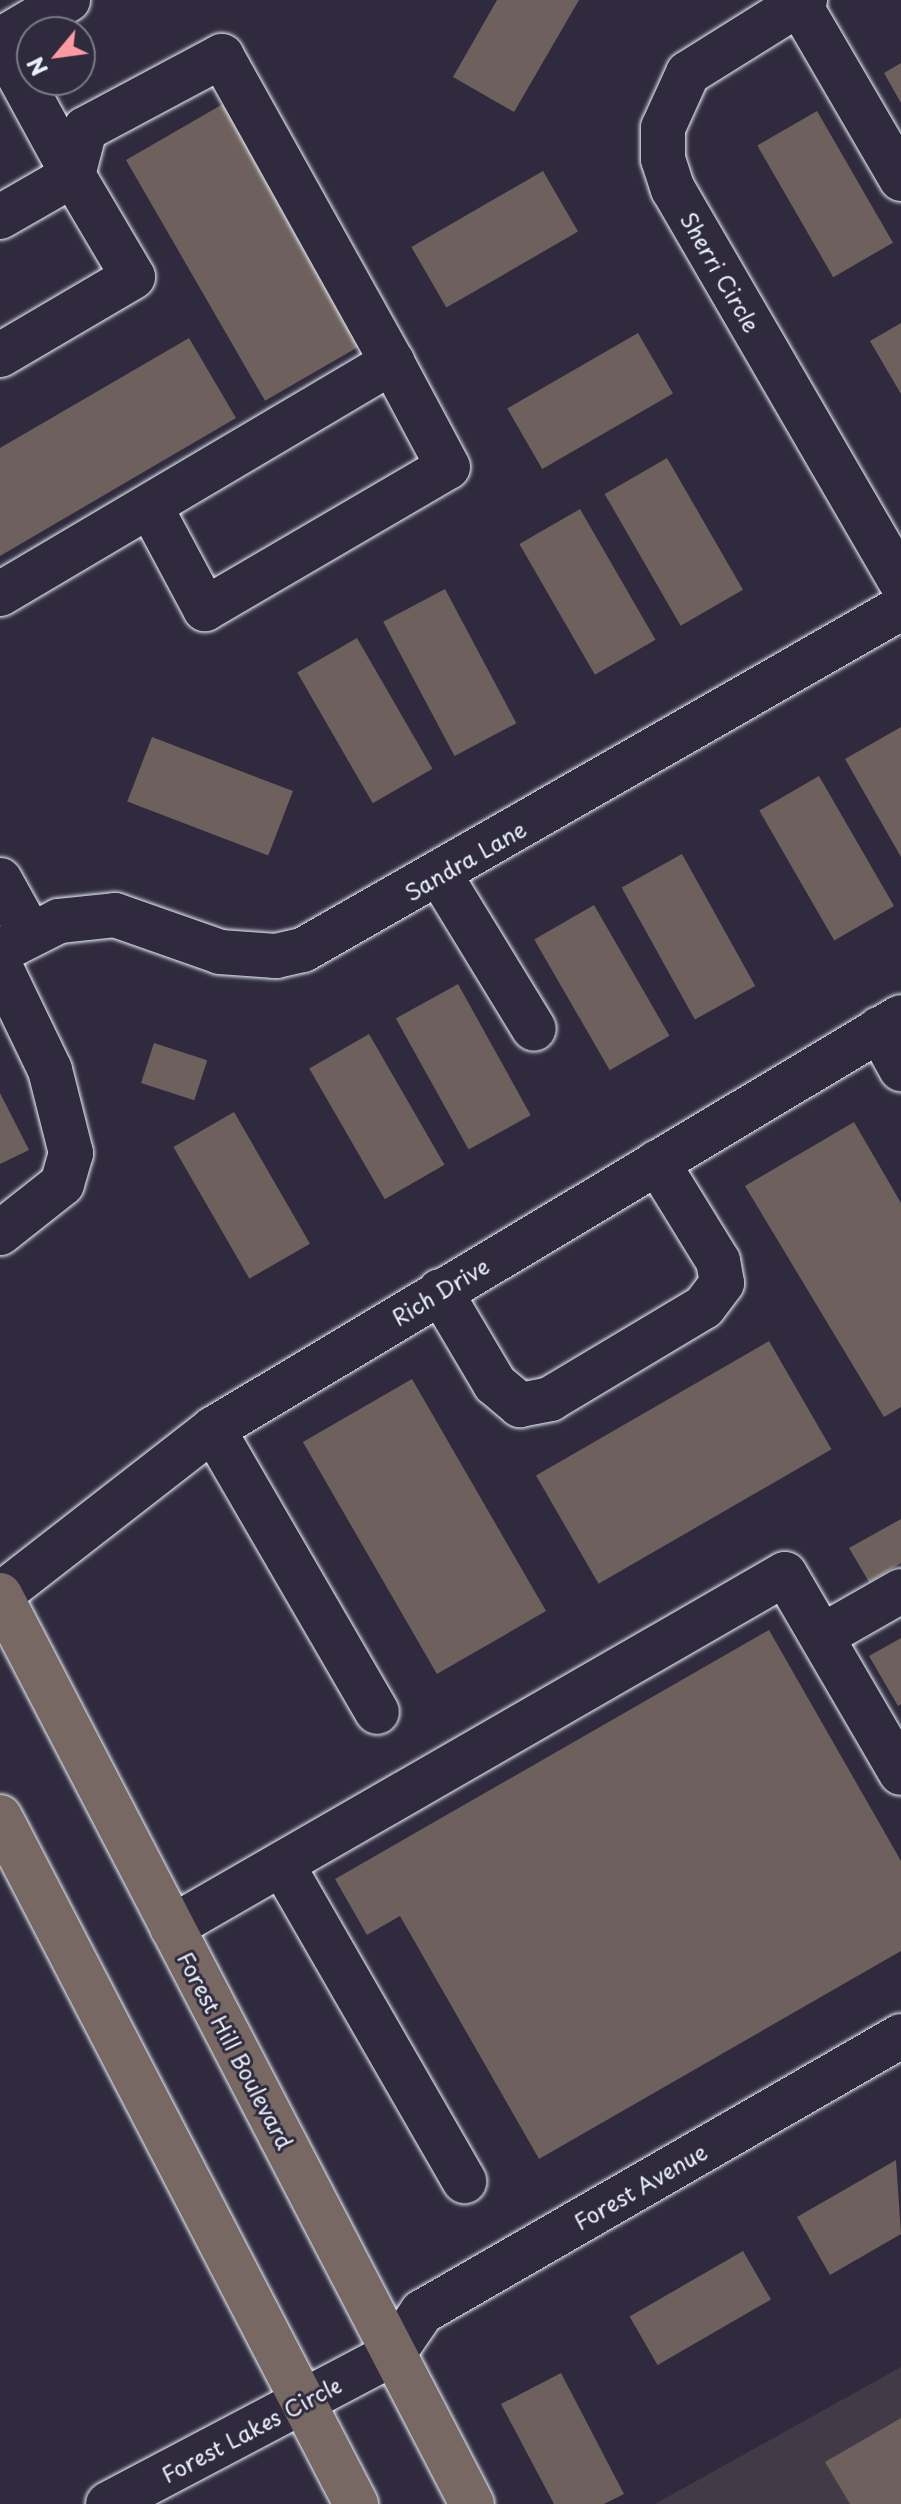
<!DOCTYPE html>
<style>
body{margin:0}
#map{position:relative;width:901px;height:2504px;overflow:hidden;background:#2f2a3d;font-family:"Playpen Sans",sans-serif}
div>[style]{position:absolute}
.built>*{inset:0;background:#423a46}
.building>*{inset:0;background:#6e605c;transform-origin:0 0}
.roads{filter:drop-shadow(0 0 2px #e8f1f8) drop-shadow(0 0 2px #e8f1f8)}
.minor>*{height:44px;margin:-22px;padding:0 22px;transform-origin:22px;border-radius:22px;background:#2f2a3d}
.major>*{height:44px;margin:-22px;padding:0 22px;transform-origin:22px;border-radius:22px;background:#776864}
span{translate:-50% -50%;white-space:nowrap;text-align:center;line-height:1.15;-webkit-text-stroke:6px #2f2a3d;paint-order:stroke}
.street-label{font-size:22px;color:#e8f1f8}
.north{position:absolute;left:16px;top:16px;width:80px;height:80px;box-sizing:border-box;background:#2f2a3d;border:2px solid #797a88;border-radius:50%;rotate:241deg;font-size:22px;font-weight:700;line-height:32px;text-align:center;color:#e8f1f8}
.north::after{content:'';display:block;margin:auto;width:28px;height:36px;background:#ff9aa2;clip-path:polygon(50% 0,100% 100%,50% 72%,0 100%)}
</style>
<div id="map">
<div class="built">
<i style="clip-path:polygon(901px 2367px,901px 2504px,655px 2504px)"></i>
</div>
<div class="building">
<i style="clip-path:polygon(497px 0,579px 0,514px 112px,453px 77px)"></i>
<i style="clip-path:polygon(901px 63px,901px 103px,884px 73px)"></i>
<i style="left:223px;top:104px;width:278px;height:112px;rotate:60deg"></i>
<i style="left:817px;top:111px;width:152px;height:69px;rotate:60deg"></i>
<i style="left:543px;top:171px;width:70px;height:152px;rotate:60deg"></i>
<i style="clip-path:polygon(901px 323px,901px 394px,870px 341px)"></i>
<i style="left:638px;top:333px;width:70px;height:151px;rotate:60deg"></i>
<i style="clip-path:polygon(189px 338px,236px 418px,0 556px,0 448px)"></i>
<i style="left:667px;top:458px;width:152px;height:72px;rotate:60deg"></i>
<i style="left:580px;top:509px;width:151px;height:70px;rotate:60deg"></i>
<i style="left:445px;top:589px;width:152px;height:70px;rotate:62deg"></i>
<i style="left:357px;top:638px;width:151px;height:69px;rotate:60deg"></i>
<i style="clip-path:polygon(901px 727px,901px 857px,845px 759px)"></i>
<i style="left:152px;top:737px;width:151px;height:69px;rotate:21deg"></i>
<i style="left:819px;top:776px;width:150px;height:69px;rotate:60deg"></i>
<i style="left:682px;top:854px;width:151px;height:69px;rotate:61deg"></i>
<i style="left:594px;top:905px;width:151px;height:69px;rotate:60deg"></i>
<i style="left:458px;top:984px;width:150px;height:71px;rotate:61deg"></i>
<i style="left:369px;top:1034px;width:151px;height:69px;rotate:60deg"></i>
<i style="left:154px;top:1043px;width:56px;height:42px;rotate:18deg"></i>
<i style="clip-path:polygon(0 1093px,29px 1150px,0 1164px)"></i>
<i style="left:234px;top:1112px;width:152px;height:70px;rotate:60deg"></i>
<i style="clip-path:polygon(854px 1122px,901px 1203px,901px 1407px,884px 1417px,745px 1186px)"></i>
<i style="left:769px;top:1341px;width:125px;height:269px;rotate:60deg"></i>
<i style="left:412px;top:1379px;width:268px;height:126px;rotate:60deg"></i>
<i style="clip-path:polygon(901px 1519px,901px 1563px,869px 1582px,849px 1548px)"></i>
<i style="clip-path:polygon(769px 1630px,901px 1861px,901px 1951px,539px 2159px,400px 1916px,367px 1935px,335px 1879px)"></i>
<i style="clip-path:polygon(901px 1638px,901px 1704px,898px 1706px,869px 1656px)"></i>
<i style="clip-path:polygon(896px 2160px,901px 2234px,830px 2275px,797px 2217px)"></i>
<i style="left:743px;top:2251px;width:56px;height:131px;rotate:60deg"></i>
<i style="clip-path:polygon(561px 2373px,624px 2494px,604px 2504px,554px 2504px,501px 2404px)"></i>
<i style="clip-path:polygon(901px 2418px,901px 2504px,850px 2504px,825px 2462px)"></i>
</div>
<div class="roads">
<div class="minor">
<i style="left:797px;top:0;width:207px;rotate:59.8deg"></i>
<i style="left:805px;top:0;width:138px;rotate:148deg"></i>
<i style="left:688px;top:73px;width:60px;rotate:114.4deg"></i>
<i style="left:663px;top:128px;width:31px;rotate:90deg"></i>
<i style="left:663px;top:159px;width:32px;rotate:72deg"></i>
<i style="left:673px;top:189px;width:454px;rotate:59.9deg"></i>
<i style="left:0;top:40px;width:79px;rotate:-30.5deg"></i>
<i style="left:0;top:41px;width:153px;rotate:61.4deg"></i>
<i style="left:0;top:217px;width:84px;rotate:-29.9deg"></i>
<i style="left:73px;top:175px;width:118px;rotate:59.5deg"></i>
<i style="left:133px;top:277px;width:154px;rotate:149.6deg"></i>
<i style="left:150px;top:506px;width:117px;rotate:61.9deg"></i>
<i style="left:205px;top:609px;width:281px;rotate:-30.3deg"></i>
<i style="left:448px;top:467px;width:119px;rotate:-118.1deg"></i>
<i style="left:0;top:594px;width:456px;rotate:-30.6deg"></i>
<i style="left:392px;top:362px;width:350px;rotate:-119.1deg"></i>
<i style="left:222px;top:56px;width:155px;rotate:151.9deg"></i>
<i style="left:85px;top:129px;width:48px;rotate:104.6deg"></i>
<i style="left:440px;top:875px;width:180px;rotate:58.6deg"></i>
<i style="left:0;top:880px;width:62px;rotate:60.9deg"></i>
<i style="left:0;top:951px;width:66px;rotate:-27deg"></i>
<i style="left:59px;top:921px;width:56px;rotate:-6.1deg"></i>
<i style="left:115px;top:915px;width:111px;rotate:19.4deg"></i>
<i style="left:220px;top:952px;width:56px;rotate:4.1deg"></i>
<i style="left:276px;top:956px;width:28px;rotate:-13deg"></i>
<i style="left:303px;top:950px;width:689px;rotate:-29.77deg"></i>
<i style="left:0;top:966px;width:115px;rotate:64.3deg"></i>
<i style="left:50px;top:1070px;width:86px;rotate:75.8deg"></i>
<i style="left:71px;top:1153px;width:32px;rotate:106deg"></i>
<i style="left:62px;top:1184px;width:79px;rotate:141.7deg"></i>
<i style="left:879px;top:1029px;width:46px;rotate:61.2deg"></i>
<i style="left:440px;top:1291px;width:108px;rotate:59.4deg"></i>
<i style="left:495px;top:1384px;width:33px;rotate:40deg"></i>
<i style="left:520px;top:1405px;width:31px;rotate:-11deg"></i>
<i style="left:550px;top:1399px;width:179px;rotate:-30.9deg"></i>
<i style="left:704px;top:1307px;width:30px;rotate:-53deg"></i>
<i style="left:722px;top:1283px;width:22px;rotate:-100deg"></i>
<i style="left:718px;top:1261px;width:116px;rotate:-121.6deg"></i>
<i style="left:213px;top:1429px;width:327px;rotate:59.9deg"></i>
<i style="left:0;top:1595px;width:270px;rotate:-37.9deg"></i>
<i style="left:213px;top:1429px;width:802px;rotate:-30.91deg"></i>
<i style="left:822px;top:1636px;width:91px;rotate:-29.7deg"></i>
<i style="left:282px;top:1864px;width:366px;rotate:60.1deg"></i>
<i style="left:172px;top:1927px;width:707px;rotate:-29.94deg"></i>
<i style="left:785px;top:1574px;width:230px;rotate:59.8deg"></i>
<i style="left:108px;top:2504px;width:323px;rotate:-27.8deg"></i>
<i style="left:394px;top:2353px;width:50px;rotate:-55.7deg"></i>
<i style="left:422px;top:2312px;width:553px;rotate:-29.95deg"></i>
</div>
<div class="major">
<i style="left:0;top:1595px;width:1024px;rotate:62.56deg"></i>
<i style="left:0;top:1817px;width:774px;rotate:62.61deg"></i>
</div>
</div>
<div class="street-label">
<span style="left:721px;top:272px;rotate:60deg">Sherri Circle</span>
<span style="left:465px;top:860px;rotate:-30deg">Sandra Lane</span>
<span style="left:440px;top:1291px;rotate:-31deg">Rich Drive</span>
<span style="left:236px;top:2050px;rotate:62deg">Forest Hill Boulevard</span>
<span style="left:640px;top:2186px;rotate:-30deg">Forest Avenue</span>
<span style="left:251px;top:2429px;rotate:-28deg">Forest Lakes Circle</span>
</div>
<div class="north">N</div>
</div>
